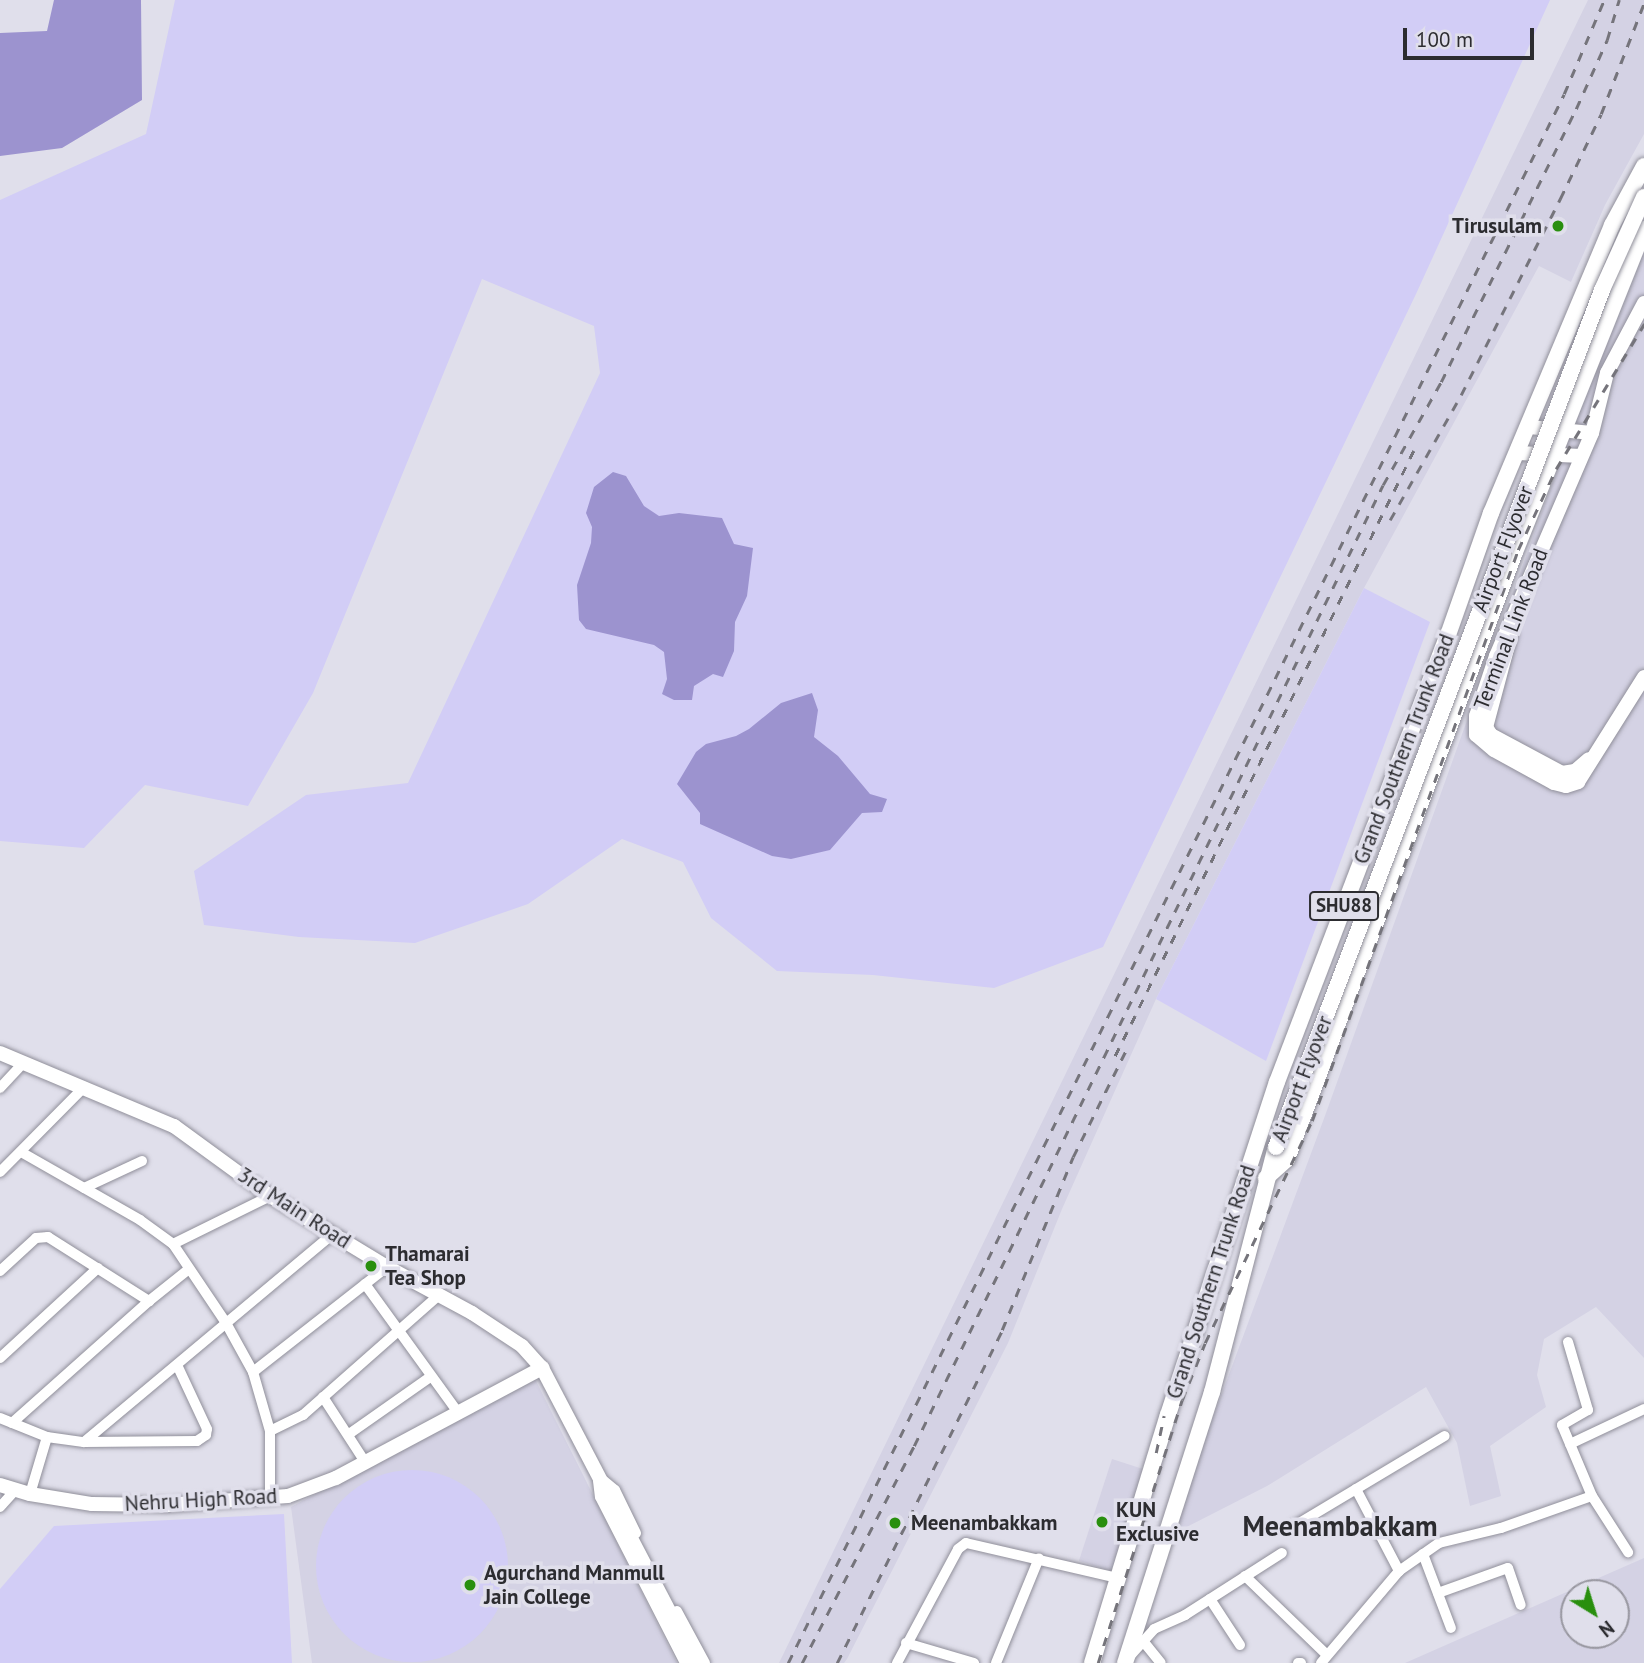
<!DOCTYPE html>
<style>
body{margin:0}
#map{position:relative;width:1644px;height:1663px;overflow:hidden;background:#e0dfeb;font-family:"PT Sans",sans-serif}
div>[style]{position:absolute}
.built>*{inset:0;background:#d4d2e4;transform-origin:0 0}
.green>*{inset:0;background:#d2cdf6}
.round{border-radius:50%}
.water>*{inset:0;background:#9c93cf}
.roads{filter:drop-shadow(0 0 2px #908f9a) drop-shadow(0 0 2px #908f9a)}
.street>*{height:10px;margin:-5px;padding:0 5px;transform-origin:5px;border-radius:5px;background:#fff}
.secondary>*{height:14px;margin:-7px;padding:0 7px;transform-origin:7px;border-radius:7px;background:#fff}
.primary>*{height:16px;margin:-8px;padding:0 8px;transform-origin:8px;border-radius:8px;background:#fff}
.rail>*{height:2.5px;margin-top:-1.25px;transform-origin:0;background:repeating-linear-gradient(90deg,#75747b 0 9px,transparent 0 18px)}
.bridges{filter:drop-shadow(0 0 2px #908f9a) drop-shadow(0 0 2px #908f9a)}
.primary-bridge>*{height:16px;margin:-8px;padding:0 8px;transform-origin:8px;border-radius:8px;background:#fff}
.dots>*{width:19px;height:19px;translate:-50% -50%;box-sizing:border-box;border:4px solid #e0dfeb;border-radius:50%}
span{translate:-50% -50%;white-space:nowrap;text-align:center;line-height:1.15;-webkit-text-stroke:7px #e0dfeb;paint-order:stroke}
.shield-label span{padding:2px 5px;background:#e0dfeb;border:2px solid;border-radius:5px;-webkit-text-stroke-width:0}
.shield-label{font-size:19px;color:#2c2c30;font-weight:700}
.poi-label{font-size:21px;color:#2c2c30;font-weight:700}
.right{translate:-100% -50%;text-align:right}
.left{translate:0 -50%;text-align:left}
.street-label{font-size:21px;color:#2c2c30}
.district-label{font-size:28px;color:#2c2c30;font-weight:700}
.north{position:absolute;left:1560px;top:1579px;width:70px;height:70px;box-sizing:border-box;background:#e0dfeb;border:2px solid #9897a0;border-radius:50%;rotate:142deg;font-size:19px;font-weight:700;line-height:28px;text-align:center;color:#2c2c30}
.north::after{content:'';display:block;margin:auto;width:24px;height:32px;background:#298f0e;clip-path:polygon(50% 0,100% 100%,50% 72%,0 100%)}
.scale{position:absolute;left:1403px;top:28px;width:131px;height:32px;box-sizing:border-box;border:4px solid #2c2c30;border-top:0;padding-left:9px;font-size:21px;line-height:24px;white-space:nowrap;color:#2c2c30;-webkit-text-stroke:5px #e0dfeb;paint-order:stroke}
</style>
<div id="map">
<div class="built">
<i style="clip-path:polygon(1588px 0,1644px 0,1644px 134px,1605px 205px,1571px 282px,1539px 266px,1364px 588px,1156px 999px,1062px 1209px,1008px 1343px,847px 1659px,844px 1663px,779px 1663px)"></i>
<i style="clip-path:polygon(1644px 237px,1644px 1358px,1596px 1307px,1544px 1339px,1537px 1375px,1546px 1407px,1490px 1446px,1501px 1496px,1470px 1506px,1457px 1443px,1426px 1387px,1267px 1486px,1169px 1536px,1326px 1113px,1635px 253px)"></i>
<i style="clip-path:polygon(534px 1377px,677px 1663px,312px 1663px,291px 1507px)"></i>
<i style="left:1112px;top:1459px;width:35px;height:107px;rotate:18deg"></i>
<i style="clip-path:polygon(evenodd,1644px 1558px,1644px 1663px,1405px 1663px,1644px 1558px,1574px 1593px,1616px 1593px,1616px 1635px,1574px 1635px,1574px 1593px)"></i>
</div>
<div class="green">
<i style="clip-path:polygon(175px 0,1550px 0,1416px 294px,1103px 947px,994px 988px,873px 975px,777px 971px,711px 918px,683px 862px,622px 839px,528px 904px,415px 943px,299px 937px,204px 925px,194px 871px,306px 795px,408px 783px,600px 373px,594px 326px,482px 279px,313px 693px,248px 806px,145px 785px,84px 848px,0 841px,0 200px,146px 134px)"></i>
<i style="clip-path:polygon(1364px 588px,1430px 622px,1266px 1061px,1156px 999px)"></i>
<i class="round" style="left:316px;top:1470px;width:192px;height:192px"></i>
<i style="clip-path:polygon(284px 1514px,292px 1663px,0 1663px,0 1589px,54px 1526px)"></i>
</div>
<div class="water">
<i style="clip-path:polygon(54px 0,141px 0,142px 100px,62px 148px,0 156px,0 33px,47px 31px)"></i>
<i style="clip-path:polygon(613px 472px,626px 476px,644px 506px,659px 516px,679px 513px,722px 518px,734px 544px,753px 548px,747px 596px,735px 622px,734px 651px,723px 677px,713px 674px,694px 686px,692px 700px,674px 700px,662px 694px,667px 679px,664px 652px,654px 645px,586px 629px,579px 620px,577px 585px,591px 543px,592px 527px,586px 513px,594px 487px)"></i>
<i style="clip-path:polygon(812px 693px,818px 710px,814px 737px,838px 756px,870px 794px,887px 799px,882px 812px,862px 813px,830px 850px,791px 859px,772px 856px,700px 824px,700px 813px,677px 784px,696px 752px,706px 744px,736px 736px,749px 729px,781px 703px)"></i>
</div>
<div class="roads">
<div class="street">
<i style="left:0;top:1088px;width:33px;rotate:-47deg"></i>
<i style="left:21px;top:1152px;width:137px;rotate:29.7deg"></i>
<i style="left:140px;top:1220px;width:41px;rotate:36deg"></i>
<i style="left:173px;top:1244px;width:95px;rotate:56.1deg"></i>
<i style="left:226px;top:1323px;width:56px;rotate:61.1deg"></i>
<i style="left:253px;top:1372px;width:61px;rotate:73.9deg"></i>
<i style="left:270px;top:1431px;width:65px;rotate:90deg"></i>
<i style="left:0;top:1172px;width:120px;rotate:-45.3deg"></i>
<i style="left:84px;top:1188px;width:64px;rotate:-25deg"></i>
<i style="left:173px;top:1244px;width:108px;rotate:-26.3deg"></i>
<i style="left:0;top:1271px;width:49px;rotate:-42.5deg"></i>
<i style="left:36px;top:1238px;width:12px;rotate:-5deg"></i>
<i style="left:48px;top:1237px;width:120px;rotate:32.4deg"></i>
<i style="left:365px;top:1284px;width:157px;rotate:54.1deg"></i>
<i style="left:1568px;top:1342px;width:71px;rotate:73.6deg"></i>
<i style="left:1588px;top:1410px;width:30px;rotate:150deg"></i>
<i style="left:1562px;top:1425px;width:77px;rotate:67.1deg"></i>
<i style="left:1592px;top:1496px;width:67px;rotate:57.3deg"></i>
<i style="left:0;top:1358px;width:133px;rotate:-42.6deg"></i>
<i style="left:253px;top:1372px;width:170px;rotate:-38.1deg"></i>
<i style="left:323px;top:1397px;width:77px;rotate:57.1deg"></i>
<i style="left:0;top:1418px;width:51px;rotate:22deg"></i>
<i style="left:47px;top:1437px;width:37px;rotate:8deg"></i>
<i style="left:84px;top:1442px;width:113px;rotate:-0.5deg"></i>
<i style="left:197px;top:1441px;width:11px;rotate:-34deg"></i>
<i style="left:206px;top:1435px;width:6px;rotate:-81deg"></i>
<i style="left:207px;top:1429px;width:71px;rotate:-115.1deg"></i>
<i style="left:12px;top:1423px;width:183px;rotate:-41.7deg"></i>
<i style="left:149px;top:1301px;width:51px;rotate:-38.7deg"></i>
<i style="left:270px;top:1431px;width:37px;rotate:-26deg"></i>
<i style="left:303px;top:1415px;width:181px;rotate:-41.4deg"></i>
<i style="left:349px;top:1434px;width:99px;rotate:-35.1deg"></i>
<i style="left:84px;top:1442px;width:324px;rotate:-39.9deg"></i>
<i style="left:1570px;top:1444px;width:82px;rotate:-25.3deg"></i>
<i style="left:598px;top:1481px;width:16px;rotate:83deg"></i>
<i style="left:600px;top:1497px;width:186px;rotate:62.9deg"></i>
<i style="left:604px;top:1481px;width:14px;rotate:39deg"></i>
<i style="left:615px;top:1490px;width:48px;rotate:64deg"></i>
<i style="left:1356px;top:1489px;width:93px;rotate:62.3deg"></i>
<i style="left:30px;top:1494px;width:59px;rotate:-73.4deg"></i>
<i style="left:0;top:1507px;width:24px;rotate:-48deg"></i>
<i style="left:1291px;top:1528px;width:179px;rotate:-30.9deg"></i>
<i style="left:1423px;top:1554px;width:79px;rotate:69.3deg"></i>
<i style="left:1245px;top:1576px;width:114px;rotate:43.9deg"></i>
<i style="left:1438px;top:1593px;width:74px;rotate:-19.7deg"></i>
<i style="left:1508px;top:1568px;width:39px;rotate:71deg"></i>
<i style="left:1210px;top:1599px;width:55px;rotate:56.9deg"></i>
<i style="left:677px;top:1611px;width:59px;rotate:61.7deg"></i>
<i style="left:1143px;top:1641px;width:28px;rotate:51deg"></i>
<i style="left:906px;top:1643px;width:71px;rotate:16.4deg"></i>
<i style="left:1130px;top:1656px;width:36px;rotate:-48deg"></i>
<i style="left:1154px;top:1629px;width:34px;rotate:-24deg"></i>
<i style="left:1185px;top:1615px;width:115px;rotate:-32.6deg"></i>
<i style="left:897px;top:1663px;width:129px;rotate:-61.8deg"></i>
<i style="left:958px;top:1549px;width:10px;rotate:-37deg"></i>
<i style="left:966px;top:1543px;width:156px;rotate:13deg"></i>
<i style="left:996px;top:1663px;width:113px;rotate:-67.7deg"></i>
<i style="left:1298px;top:1663px;width:3px"></i>
<i style="left:1321px;top:1663px;width:121px;rotate:-49.7deg"></i>
<i style="left:1399px;top:1571px;width:49px;rotate:-35deg"></i>
<i style="left:1439px;top:1543px;width:64px;rotate:-13.6deg"></i>
<i style="left:1501px;top:1528px;width:96px;rotate:-19.4deg"></i>
</div>
<div class="secondary">
<i style="left:1644px;top:303px;width:79px;rotate:117.9deg"></i>
<i style="left:1607px;top:373px;width:62px;rotate:104deg"></i>
<i style="left:1592px;top:433px;width:243px;rotate:113.3deg"></i>
<i style="left:1496px;top:656px;width:63px;rotate:108.4deg"></i>
<i style="left:1476px;top:716px;width:19px;rotate:90deg"></i>
<i style="left:1476px;top:735px;width:23px;rotate:40deg"></i>
<i style="left:1494px;top:750px;width:68px;rotate:28.8deg"></i>
<i style="left:1554px;top:783px;width:12px;rotate:14deg"></i>
<i style="left:1566px;top:786px;width:13px;rotate:-18deg"></i>
<i style="left:1578px;top:782px;width:124px;rotate:-57.8deg"></i>
<i style="left:1529px;top:427px;width:63px;rotate:5.4deg"></i>
<i style="left:1518px;top:453px;width:63px;rotate:2.7deg"></i>
<i style="left:1511px;top:634px;width:96px;rotate:105deg"></i>
<i style="left:1486px;top:727px;width:9px;rotate:58deg"></i>
<i style="left:1491px;top:735px;width:81px;rotate:28.2deg"></i>
<i style="left:1562px;top:773px;width:13px;rotate:-9deg"></i>
<i style="left:1575px;top:771px;width:18px;rotate:-41deg"></i>
<i style="left:0;top:1053px;width:189px;rotate:22.8deg"></i>
<i style="left:174px;top:1126px;width:119px;rotate:36.1deg"></i>
<i style="left:270px;top:1196px;width:137px;rotate:31.3deg"></i>
<i style="left:387px;top:1267px;width:97px;rotate:28.4deg"></i>
<i style="left:472px;top:1313px;width:60px;rotate:33.4deg"></i>
<i style="left:522px;top:1346px;width:30px;rotate:48deg"></i>
<i style="left:542px;top:1368px;width:333px;rotate:62.4deg"></i>
<i style="left:0;top:1485px;width:31px;rotate:17deg"></i>
<i style="left:30px;top:1494px;width:63px;rotate:9.2deg"></i>
<i style="left:92px;top:1504px;width:75px;rotate:0.8deg"></i>
<i style="left:167px;top:1505px;width:121px;rotate:-4.3deg"></i>
<i style="left:288px;top:1496px;width:51px;rotate:-20.6deg"></i>
<i style="left:336px;top:1478px;width:234px;rotate:-28.1deg"></i>
</div>
<div class="primary">
<i style="left:1266px;top:1178px;width:28px;rotate:-42deg"></i>
<i style="left:1287px;top:1159px;width:648px;rotate:-69.41deg"></i>
<i style="left:1515px;top:552px;width:348px;rotate:-68.2deg"></i>
<i style="left:1092px;top:1663px;width:259px;rotate:-73deg"></i>
<i style="left:1168px;top:1415px;width:350px;rotate:-71.9deg"></i>
<i style="left:1277px;top:1082px;width:479px;rotate:-69.1deg"></i>
<i style="left:1448px;top:635px;width:129px;rotate:-70.6deg"></i>
<i style="left:1491px;top:513px;width:312px;rotate:-67.2deg"></i>
<i style="left:1612px;top:225px;width:67px;rotate:-61.5deg"></i>
<i style="left:1125px;top:1663px;width:285px;rotate:-72.2deg"></i>
<i style="left:1212px;top:1392px;width:253px;rotate:-75.4deg"></i>
</div>
</div>
<div class="rail">
<i style="left:1390px;top:520px;width:144px;rotate:-60.4deg"></i>
<i style="left:1461px;top:395px;width:220px;rotate:-63.2deg"></i>
<i style="left:1560px;top:199px;width:94px;rotate:-64.2deg"></i>
<i style="left:1601px;top:114px;width:119px;rotate:-68.8deg"></i>
<i style="left:1115px;top:1056px;width:676px;rotate:-63.74deg"></i>
<i style="left:1156px;top:1453px;width:38px;rotate:-78deg"></i>
<i style="left:788px;top:1663px;width:1750px;rotate:-63.68deg"></i>
<i style="left:1564px;top:94px;width:102px;rotate:-66.9deg"></i>
<i style="left:802px;top:1663px;width:244px;rotate:-62.7deg"></i>
<i style="left:914px;top:1446px;width:1069px;rotate:-63.99deg"></i>
<i style="left:1383px;top:485px;width:118px;rotate:-60.6deg"></i>
<i style="left:1441px;top:382px;width:305px;rotate:-63.7deg"></i>
<i style="left:1576px;top:109px;width:76px;rotate:-65.8deg"></i>
<i style="left:1607px;top:40px;width:42px;rotate:-73.3deg"></i>
<i style="left:837px;top:1663px;width:372px;rotate:-63.6deg"></i>
<i style="left:1002px;top:1330px;width:187px;rotate:-67.7deg"></i>
<i style="left:1073px;top:1157px;width:119px;rotate:-63.6deg"></i>
<i style="left:1098px;top:1663px;width:276px;rotate:-72.3deg"></i>
<i style="left:1182px;top:1400px;width:61px;rotate:-68deg"></i>
<i style="left:1205px;top:1343px;width:246px;rotate:-64.3deg"></i>
<i style="left:1312px;top:1121px;width:607px;rotate:-70.16deg"></i>
<i style="left:1518px;top:550px;width:89px;rotate:-64.9deg"></i>
<i style="left:1556px;top:469px;width:170px;rotate:-58.7deg"></i>
</div>
<div class="bridges">
<div class="primary-bridge">
<i style="left:1276px;top:1147px;width:917px;rotate:-69.17deg"></i>
<i style="left:1602px;top:290px;width:102px;rotate:-65.7deg"></i>
</div>
</div>
<div class="dots">
<i style="left:1558px;top:226px;background:#298f0e"></i>
<i style="left:371px;top:1266px;background:#298f0e"></i>
<i style="left:1102px;top:1522px;background:#298f0e"></i>
<i style="left:895px;top:1523px;background:#298f0e"></i>
<i style="left:470px;top:1585px;background:#298f0e"></i>
</div>
<div class="shield-label">
<span style="left:1344px;top:906px">SHU88</span>
</div>
<div class="poi-label">
<span class="right" style="left:1542px;top:226px">Tirusulam</span>
<span class="left" style="left:385px;top:1266px">Thamarai<br>Tea Shop</span>
<span class="left" style="left:1116px;top:1522px">KUN<br>Exclusive</span>
<span class="left" style="left:911px;top:1523px">Meenambakkam</span>
<span class="left" style="left:484px;top:1585px">Agurchand Manmull<br>Jain College</span>
</div>
<div class="street-label">
<span style="left:1503px;top:549px;rotate:-69deg">Airport Flyover</span>
<span style="left:1511px;top:629px;rotate:-69deg">Terminal Link Road</span>
<span style="left:1404px;top:749px;rotate:-69deg">Grand Southern Trunk Road</span>
<span style="left:1302px;top:1079px;rotate:-69deg">Airport Flyover</span>
<span style="left:294px;top:1208px;rotate:33deg">3rd Main Road</span>
<span style="left:1211px;top:1282px;rotate:-72deg">Grand Southern Trunk Road</span>
<span style="left:201px;top:1500px;rotate:-3deg">Nehru High Road</span>
</div>
<div class="district-label">
<span style="left:1340px;top:1526px">Meenambakkam</span>
</div>
<div class="north">N</div>
<div class="scale">100 m</div>
</div>
